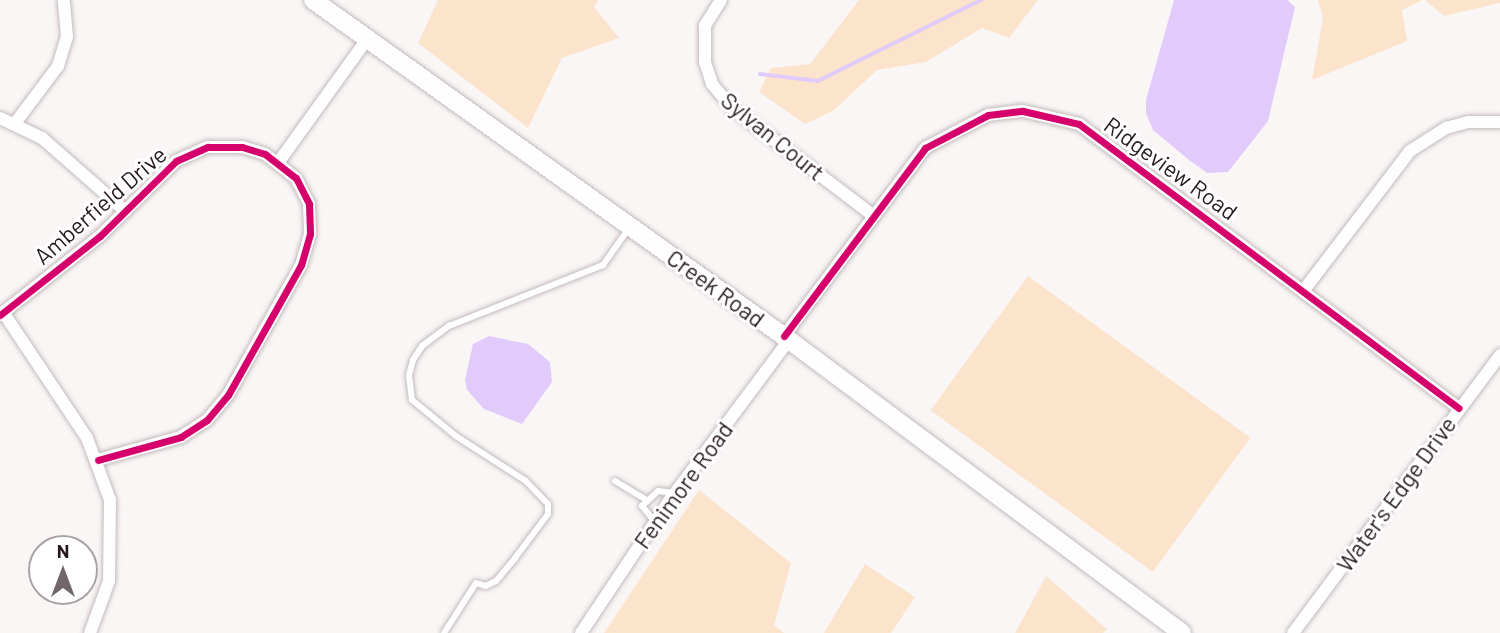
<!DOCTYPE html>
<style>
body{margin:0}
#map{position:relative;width:1500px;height:633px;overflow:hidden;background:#faf6f6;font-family:Barlow,sans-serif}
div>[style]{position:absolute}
.green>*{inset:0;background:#fce4cc;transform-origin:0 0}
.water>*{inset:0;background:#e1cbfb}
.stream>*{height:3.5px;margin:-1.75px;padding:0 1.75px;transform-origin:1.75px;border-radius:1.75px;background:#e1cbfb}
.roads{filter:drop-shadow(0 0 2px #c3bbbc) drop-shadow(0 0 2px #c3bbbc)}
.lane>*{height:6px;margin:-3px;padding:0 3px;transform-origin:3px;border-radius:3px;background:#fefefe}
.street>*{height:12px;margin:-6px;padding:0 6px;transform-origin:6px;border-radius:6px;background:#fefefe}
.secondary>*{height:18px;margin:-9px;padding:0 9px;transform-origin:9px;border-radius:9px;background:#fefefe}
.cycleway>*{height:7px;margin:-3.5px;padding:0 3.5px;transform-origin:3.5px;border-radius:3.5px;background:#d6006c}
span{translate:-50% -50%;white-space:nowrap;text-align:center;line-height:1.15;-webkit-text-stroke:6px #fff;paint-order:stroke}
.street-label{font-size:23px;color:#271a1c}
.north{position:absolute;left:28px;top:535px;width:70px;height:70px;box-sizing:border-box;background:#fff;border:2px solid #a9a3a4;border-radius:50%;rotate:0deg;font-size:19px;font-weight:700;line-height:28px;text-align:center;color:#271a1c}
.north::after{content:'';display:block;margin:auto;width:24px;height:32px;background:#716768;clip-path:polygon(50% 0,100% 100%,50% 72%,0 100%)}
</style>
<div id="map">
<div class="green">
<i style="clip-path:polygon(438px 0,598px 0,594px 7px,619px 38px,562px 58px,528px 128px,418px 43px)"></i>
<i style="clip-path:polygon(859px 0,1038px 0,1009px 38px,982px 28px,926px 62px,877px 70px,833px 111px,805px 124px,759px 92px,771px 68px,810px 64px)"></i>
<i style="clip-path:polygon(1318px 0,1423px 0,1402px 10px,1407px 41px,1312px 80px,1323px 18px)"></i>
<i style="clip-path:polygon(1425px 0,1500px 0,1500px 3px,1444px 16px)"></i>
<i style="left:1028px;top:276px;width:275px;height:166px;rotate:36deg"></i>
<i style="clip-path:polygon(699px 490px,791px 563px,774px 625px,784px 633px,604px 633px)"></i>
<i style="clip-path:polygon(865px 564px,915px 597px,891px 633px,824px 633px)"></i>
<i style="clip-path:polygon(1046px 576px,1107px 629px,1103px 633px,1015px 633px)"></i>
</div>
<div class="water">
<i style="clip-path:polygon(1174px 0,1287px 0,1295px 7px,1268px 121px,1228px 172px,1207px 173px,1189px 160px,1153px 130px,1146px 113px,1146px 100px)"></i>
<i style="clip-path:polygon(489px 336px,528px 344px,550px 362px,552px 382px,522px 424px,484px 409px,467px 390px,465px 380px,473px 344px)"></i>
</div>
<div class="stream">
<i style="left:760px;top:74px;width:58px;rotate:6.9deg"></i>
<i style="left:818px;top:81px;width:182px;rotate:-26.4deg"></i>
</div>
<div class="roads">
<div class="lane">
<i style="left:615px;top:481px;width:37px;rotate:31deg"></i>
<i style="left:655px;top:522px;width:21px;rotate:-129deg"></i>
<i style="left:642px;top:506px;width:22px;rotate:-43deg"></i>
<i style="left:658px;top:491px;width:16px;rotate:7deg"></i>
<i style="left:444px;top:633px;width:59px;rotate:-57.4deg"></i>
<i style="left:476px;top:583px;width:10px;rotate:17deg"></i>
<i style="left:486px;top:586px;width:11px;rotate:-27deg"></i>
<i style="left:496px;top:581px;width:30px;rotate:-50deg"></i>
<i style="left:515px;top:558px;width:55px;rotate:-53.1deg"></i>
<i style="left:548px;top:514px;width:10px;rotate:-90deg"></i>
<i style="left:548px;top:504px;width:32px;rotate:-134deg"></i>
<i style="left:526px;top:481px;width:83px;rotate:-147.3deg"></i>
<i style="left:456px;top:436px;width:57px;rotate:-140.7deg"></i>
<i style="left:412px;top:400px;width:25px;rotate:-97deg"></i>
<i style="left:409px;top:375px;width:16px;rotate:-75deg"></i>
<i style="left:413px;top:360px;width:17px;rotate:-57deg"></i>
<i style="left:422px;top:346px;width:34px;rotate:-37deg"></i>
<i style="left:449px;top:326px;width:166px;rotate:-21.6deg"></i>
<i style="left:603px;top:265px;width:45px;rotate:-54.9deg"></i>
</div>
<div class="street">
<i style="left:721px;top:0;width:31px;rotate:122deg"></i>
<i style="left:705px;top:26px;width:36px;rotate:90deg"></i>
<i style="left:705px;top:62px;width:23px;rotate:72deg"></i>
<i style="left:712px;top:84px;width:31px;rotate:50deg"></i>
<i style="left:732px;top:108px;width:178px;rotate:37.3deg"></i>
<i style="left:0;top:118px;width:47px;rotate:25.5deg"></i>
<i style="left:42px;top:138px;width:111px;rotate:41.3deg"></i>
<i style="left:16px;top:122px;width:70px;rotate:-53.1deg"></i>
<i style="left:58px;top:66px;width:30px;rotate:-73deg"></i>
<i style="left:67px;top:37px;width:37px;rotate:-95deg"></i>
<i style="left:278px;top:163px;width:153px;rotate:-54.3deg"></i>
<i style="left:1304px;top:290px;width:175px;rotate:-52.7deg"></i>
<i style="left:1410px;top:151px;width:43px;rotate:-32.6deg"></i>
<i style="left:1446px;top:128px;width:23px;rotate:-15deg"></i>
<i style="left:1468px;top:122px;width:32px"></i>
<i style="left:3px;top:312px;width:151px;rotate:56.3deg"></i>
<i style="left:87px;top:438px;width:66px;rotate:69.6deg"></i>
<i style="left:110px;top:500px;width:81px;rotate:90.7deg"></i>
<i style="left:109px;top:581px;width:55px;rotate:110.1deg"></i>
<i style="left:0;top:315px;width:127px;rotate:-38.3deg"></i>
<i style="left:100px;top:236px;width:107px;rotate:-44.6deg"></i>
<i style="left:176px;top:161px;width:35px;rotate:-24deg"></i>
<i style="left:208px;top:147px;width:34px"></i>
<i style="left:242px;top:147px;width:24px;rotate:17deg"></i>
<i style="left:265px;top:154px;width:39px;rotate:38deg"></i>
<i style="left:296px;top:178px;width:29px;rotate:63deg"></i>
<i style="left:309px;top:204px;width:30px;rotate:88deg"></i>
<i style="left:310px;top:234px;width:32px;rotate:106deg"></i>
<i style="left:301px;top:265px;width:149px;rotate:119.3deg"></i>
<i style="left:228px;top:395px;width:33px;rotate:130deg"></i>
<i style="left:207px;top:420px;width:31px;rotate:147deg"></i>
<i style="left:181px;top:437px;width:86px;rotate:164.5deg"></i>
<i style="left:784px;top:336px;width:235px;rotate:-53.1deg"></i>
<i style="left:925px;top:148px;width:71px;rotate:-27.6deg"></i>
<i style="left:988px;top:115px;width:35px;rotate:-7deg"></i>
<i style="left:1023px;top:111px;width:57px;rotate:13.1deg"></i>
<i style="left:1079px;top:124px;width:474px;rotate:36.8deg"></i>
<i style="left:581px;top:633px;width:159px;rotate:-56.3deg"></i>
<i style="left:669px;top:501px;width:201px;rotate:-53.3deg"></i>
<i style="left:1293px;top:633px;width:347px;rotate:-53.3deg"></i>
</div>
<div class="secondary">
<i style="left:313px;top:0;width:585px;rotate:35.54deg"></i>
<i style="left:789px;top:340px;width:490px;rotate:36.7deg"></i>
</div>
</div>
<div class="cycleway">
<i style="left:0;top:315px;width:127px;rotate:-38.3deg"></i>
<i style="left:100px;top:236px;width:107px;rotate:-44.6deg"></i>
<i style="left:176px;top:161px;width:35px;rotate:-24deg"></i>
<i style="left:208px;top:147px;width:34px"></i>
<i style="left:242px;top:147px;width:24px;rotate:17deg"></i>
<i style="left:265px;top:154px;width:39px;rotate:38deg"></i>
<i style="left:296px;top:178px;width:29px;rotate:63deg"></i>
<i style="left:309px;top:204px;width:30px;rotate:88deg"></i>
<i style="left:310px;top:234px;width:32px;rotate:106deg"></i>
<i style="left:301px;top:265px;width:149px;rotate:119.3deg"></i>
<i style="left:228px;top:395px;width:33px;rotate:130deg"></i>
<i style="left:207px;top:420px;width:31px;rotate:147deg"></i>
<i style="left:181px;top:437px;width:86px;rotate:164.5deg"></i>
<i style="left:784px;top:336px;width:235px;rotate:-53.1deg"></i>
<i style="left:925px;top:148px;width:71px;rotate:-27.6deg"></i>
<i style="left:988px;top:115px;width:35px;rotate:-7deg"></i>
<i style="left:1023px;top:111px;width:57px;rotate:13.1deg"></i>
<i style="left:1079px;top:124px;width:474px;rotate:36.8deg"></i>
</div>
<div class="street-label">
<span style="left:773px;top:136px;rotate:39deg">Sylvan Court</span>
<span style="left:1171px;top:168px;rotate:36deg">Ridgeview Road</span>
<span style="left:100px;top:205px;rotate:-41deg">Amberfield Drive</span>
<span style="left:716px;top:288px;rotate:36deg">Creek Road</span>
<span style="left:683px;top:485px;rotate:-54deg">Fenimore Road</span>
<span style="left:1396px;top:494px;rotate:-54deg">Water's Edge Drive</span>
</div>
<div class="north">N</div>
</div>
